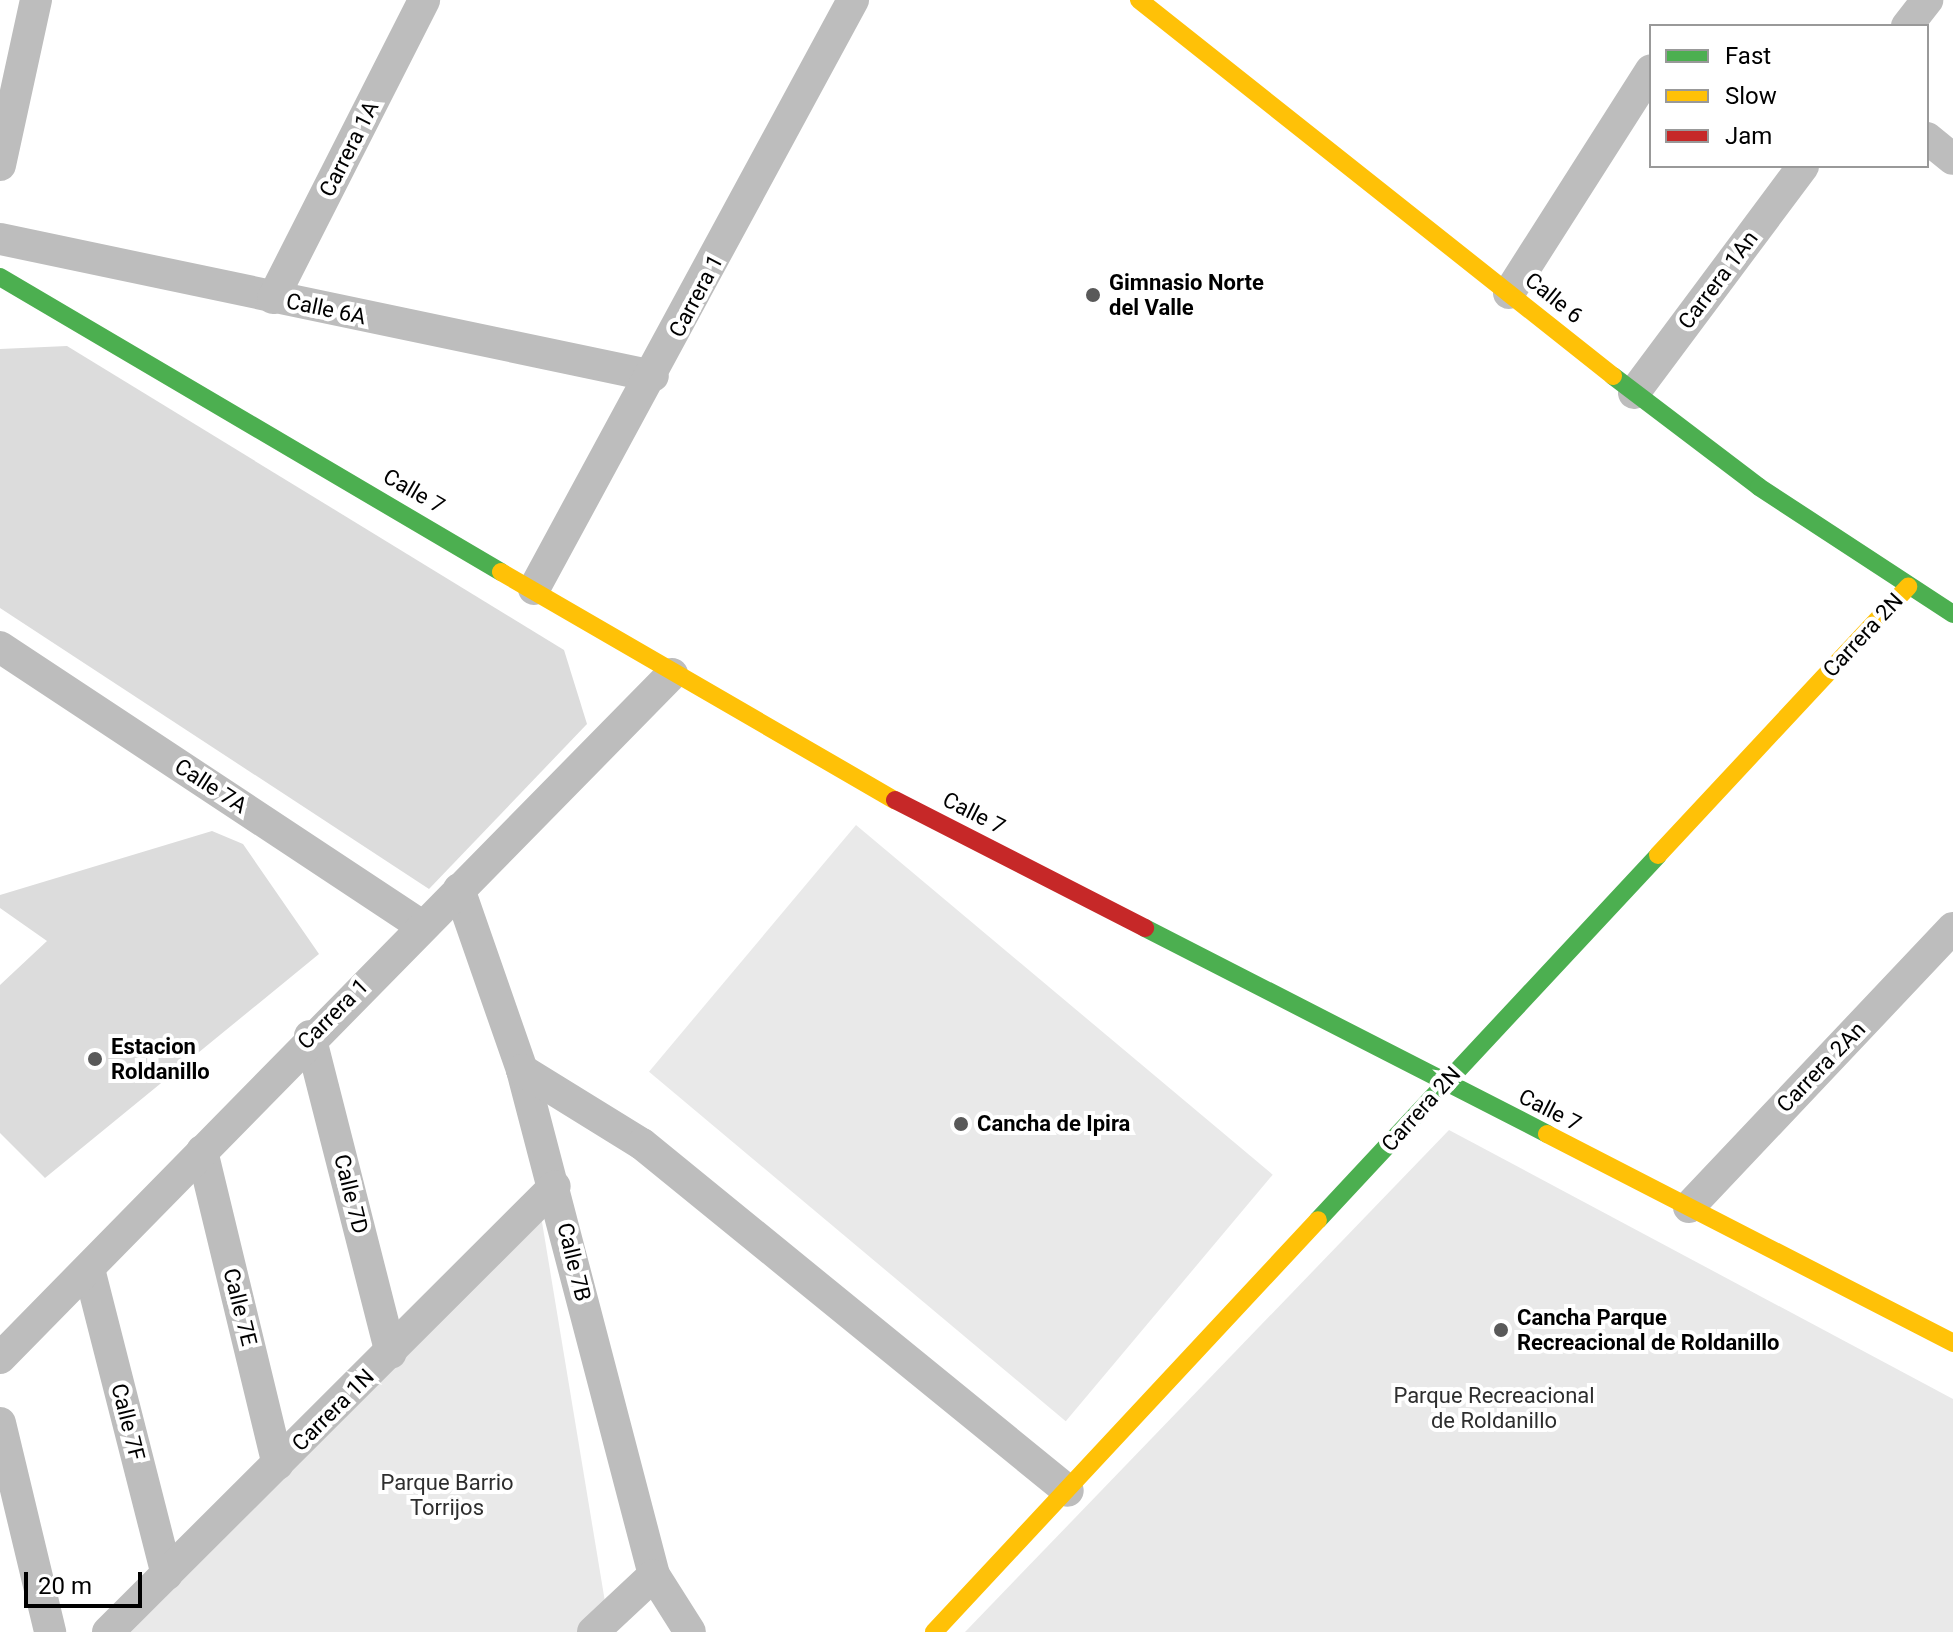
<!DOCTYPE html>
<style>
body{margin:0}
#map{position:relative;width:1953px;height:1632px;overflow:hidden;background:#fff;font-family:Roboto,sans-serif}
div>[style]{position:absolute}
.green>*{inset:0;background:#e9e9e9;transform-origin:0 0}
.building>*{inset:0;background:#dcdcdc}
.street>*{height:32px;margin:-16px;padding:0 16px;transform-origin:16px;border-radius:16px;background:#bdbdbd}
.fast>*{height:18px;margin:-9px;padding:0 9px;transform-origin:9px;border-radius:9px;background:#4caf50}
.slow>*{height:18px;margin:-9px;padding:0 9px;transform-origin:9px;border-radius:9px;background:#ffc107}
.jam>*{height:18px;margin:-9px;padding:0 9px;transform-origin:9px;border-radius:9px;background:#c62828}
.dots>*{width:22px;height:22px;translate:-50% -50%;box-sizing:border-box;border:4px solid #fff;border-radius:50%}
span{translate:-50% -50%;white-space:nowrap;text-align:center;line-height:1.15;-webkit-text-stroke:8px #fff;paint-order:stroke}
.street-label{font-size:22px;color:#000}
.poi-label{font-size:22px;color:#000;font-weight:700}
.left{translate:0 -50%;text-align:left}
.park-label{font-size:22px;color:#2e2e2e}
.legend{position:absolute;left:1649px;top:24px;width:280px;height:144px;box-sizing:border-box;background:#fff;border:2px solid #999;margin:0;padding:10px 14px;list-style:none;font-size:24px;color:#000}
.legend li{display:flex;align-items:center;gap:16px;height:40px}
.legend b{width:40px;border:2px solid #999}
.scale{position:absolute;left:24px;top:1572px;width:118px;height:36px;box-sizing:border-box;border:4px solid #000;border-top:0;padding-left:10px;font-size:24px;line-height:28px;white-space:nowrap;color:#000;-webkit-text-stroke:6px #fff;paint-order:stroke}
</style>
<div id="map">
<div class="green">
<i style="left:856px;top:825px;width:544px;height:322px;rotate:40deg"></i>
<i style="clip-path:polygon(1449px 1130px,1953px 1399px,1953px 1632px,965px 1632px)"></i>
<i style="clip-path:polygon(540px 1210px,610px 1632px,109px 1632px)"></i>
</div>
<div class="building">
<i style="clip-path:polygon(67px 346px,564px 650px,587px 724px,429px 889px,0 608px,0 349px)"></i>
<i style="clip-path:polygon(212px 831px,243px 844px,319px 954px,45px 1178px,0 1133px,0 985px,47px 941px,0 908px,0 895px)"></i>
</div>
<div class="street">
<i style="left:1907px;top:26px;width:33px;rotate:-52deg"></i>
<i style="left:1927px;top:138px;width:33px;rotate:39deg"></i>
<i style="left:0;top:165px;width:169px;rotate:-77.7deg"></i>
<i style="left:0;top:239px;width:667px;rotate:11.85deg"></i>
<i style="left:1509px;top:293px;width:264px;rotate:-57.5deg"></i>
<i style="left:273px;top:298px;width:334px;rotate:-63.1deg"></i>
<i style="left:1634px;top:393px;width:283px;rotate:-53.3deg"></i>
<i style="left:534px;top:589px;width:670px;rotate:-61.56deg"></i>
<i style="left:0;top:647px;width:506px;rotate:33.47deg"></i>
<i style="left:459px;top:889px;width:192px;rotate:70.8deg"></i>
<i style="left:522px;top:1070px;width:522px;rotate:75.35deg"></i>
<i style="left:654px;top:1575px;width:67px;rotate:57.7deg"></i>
<i style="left:310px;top:1036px;width:327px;rotate:75.7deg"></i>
<i style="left:522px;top:1070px;width:141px;rotate:31.7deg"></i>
<i style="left:642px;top:1144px;width:549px;rotate:39.16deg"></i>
<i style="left:202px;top:1151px;width:322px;rotate:76.4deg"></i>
<i style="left:1689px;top:1207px;width:384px;rotate:-46.6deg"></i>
<i style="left:89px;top:1269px;width:315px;rotate:75.7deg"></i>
<i style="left:0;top:1358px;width:959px;rotate:-45.51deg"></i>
<i style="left:0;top:1423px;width:215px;rotate:76.5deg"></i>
<i style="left:108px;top:1632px;width:631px;rotate:-44.94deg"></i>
<i style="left:593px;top:1632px;width:83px;rotate:-43.1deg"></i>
</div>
<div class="fast">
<i style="left:0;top:277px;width:581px;rotate:30.49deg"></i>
<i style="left:1613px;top:376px;width:183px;rotate:37.2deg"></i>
<i style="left:1759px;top:487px;width:232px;rotate:33.2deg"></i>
<i style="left:1145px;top:928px;width:452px;rotate:27.1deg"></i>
<i style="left:1318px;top:1220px;width:499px;rotate:-47deg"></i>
</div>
<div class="slow">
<i style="left:1139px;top:0;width:605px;rotate:38.42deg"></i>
<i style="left:501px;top:572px;width:455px;rotate:30.1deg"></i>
<i style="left:1658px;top:855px;width:367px;rotate:-47deg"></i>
<i style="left:1547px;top:1134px;width:457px;rotate:27.2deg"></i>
<i style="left:934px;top:1632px;width:563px;rotate:-47.01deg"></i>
</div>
<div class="jam">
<i style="left:895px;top:800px;width:281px;rotate:27.1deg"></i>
</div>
<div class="dots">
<i style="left:1093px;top:295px;background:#595959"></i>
<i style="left:95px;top:1059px;background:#595959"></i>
<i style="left:961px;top:1124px;background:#595959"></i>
<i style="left:1501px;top:1330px;background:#595959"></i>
</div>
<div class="street-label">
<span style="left:349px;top:149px;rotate:-63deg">Carrera 1A</span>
<span style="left:1718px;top:280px;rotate:-53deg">Carrera 1An</span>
<span style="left:696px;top:296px;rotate:-62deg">Carrera 1</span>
<span style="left:1554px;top:298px;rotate:39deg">Calle 6</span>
<span style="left:326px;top:309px;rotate:12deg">Calle 6A</span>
<span style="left:414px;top:491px;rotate:30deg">Calle 7</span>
<span style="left:1863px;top:635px;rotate:-47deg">Carrera 2N</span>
<span style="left:211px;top:786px;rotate:33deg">Calle 7A</span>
<span style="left:974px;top:813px;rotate:27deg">Calle 7</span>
<span style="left:333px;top:1014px;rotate:-45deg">Carrera 1</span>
<span style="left:1821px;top:1067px;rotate:-46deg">Carrera 2An</span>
<span style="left:1421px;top:1109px;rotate:-48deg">Carrera 2N</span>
<span style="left:1550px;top:1110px;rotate:27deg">Calle 7</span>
<span style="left:351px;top:1194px;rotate:76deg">Calle 7D</span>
<span style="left:574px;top:1262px;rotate:76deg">Calle 7B</span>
<span style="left:240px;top:1307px;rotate:76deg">Calle 7E</span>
<span style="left:333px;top:1410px;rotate:-45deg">Carrera 1N</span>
<span style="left:128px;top:1422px;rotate:76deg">Calle 7F</span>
</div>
<div class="poi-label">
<span class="left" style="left:1109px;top:295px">Gimnasio Norte<br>del Valle</span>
<span class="left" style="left:111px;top:1059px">Estacion<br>Roldanillo</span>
<span class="left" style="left:977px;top:1124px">Cancha de Ipira</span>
<span class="left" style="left:1517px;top:1330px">Cancha Parque<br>Recreacional de Roldanillo</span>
</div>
<div class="park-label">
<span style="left:1494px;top:1408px">Parque Recreacional<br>de Roldanillo</span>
<span style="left:447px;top:1495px">Parque Barrio<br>Torrijos</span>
</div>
<ul class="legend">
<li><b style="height:10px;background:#4caf50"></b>Fast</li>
<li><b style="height:10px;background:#ffc107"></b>Slow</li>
<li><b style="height:10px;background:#c62828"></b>Jam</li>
</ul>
<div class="scale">20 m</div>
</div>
